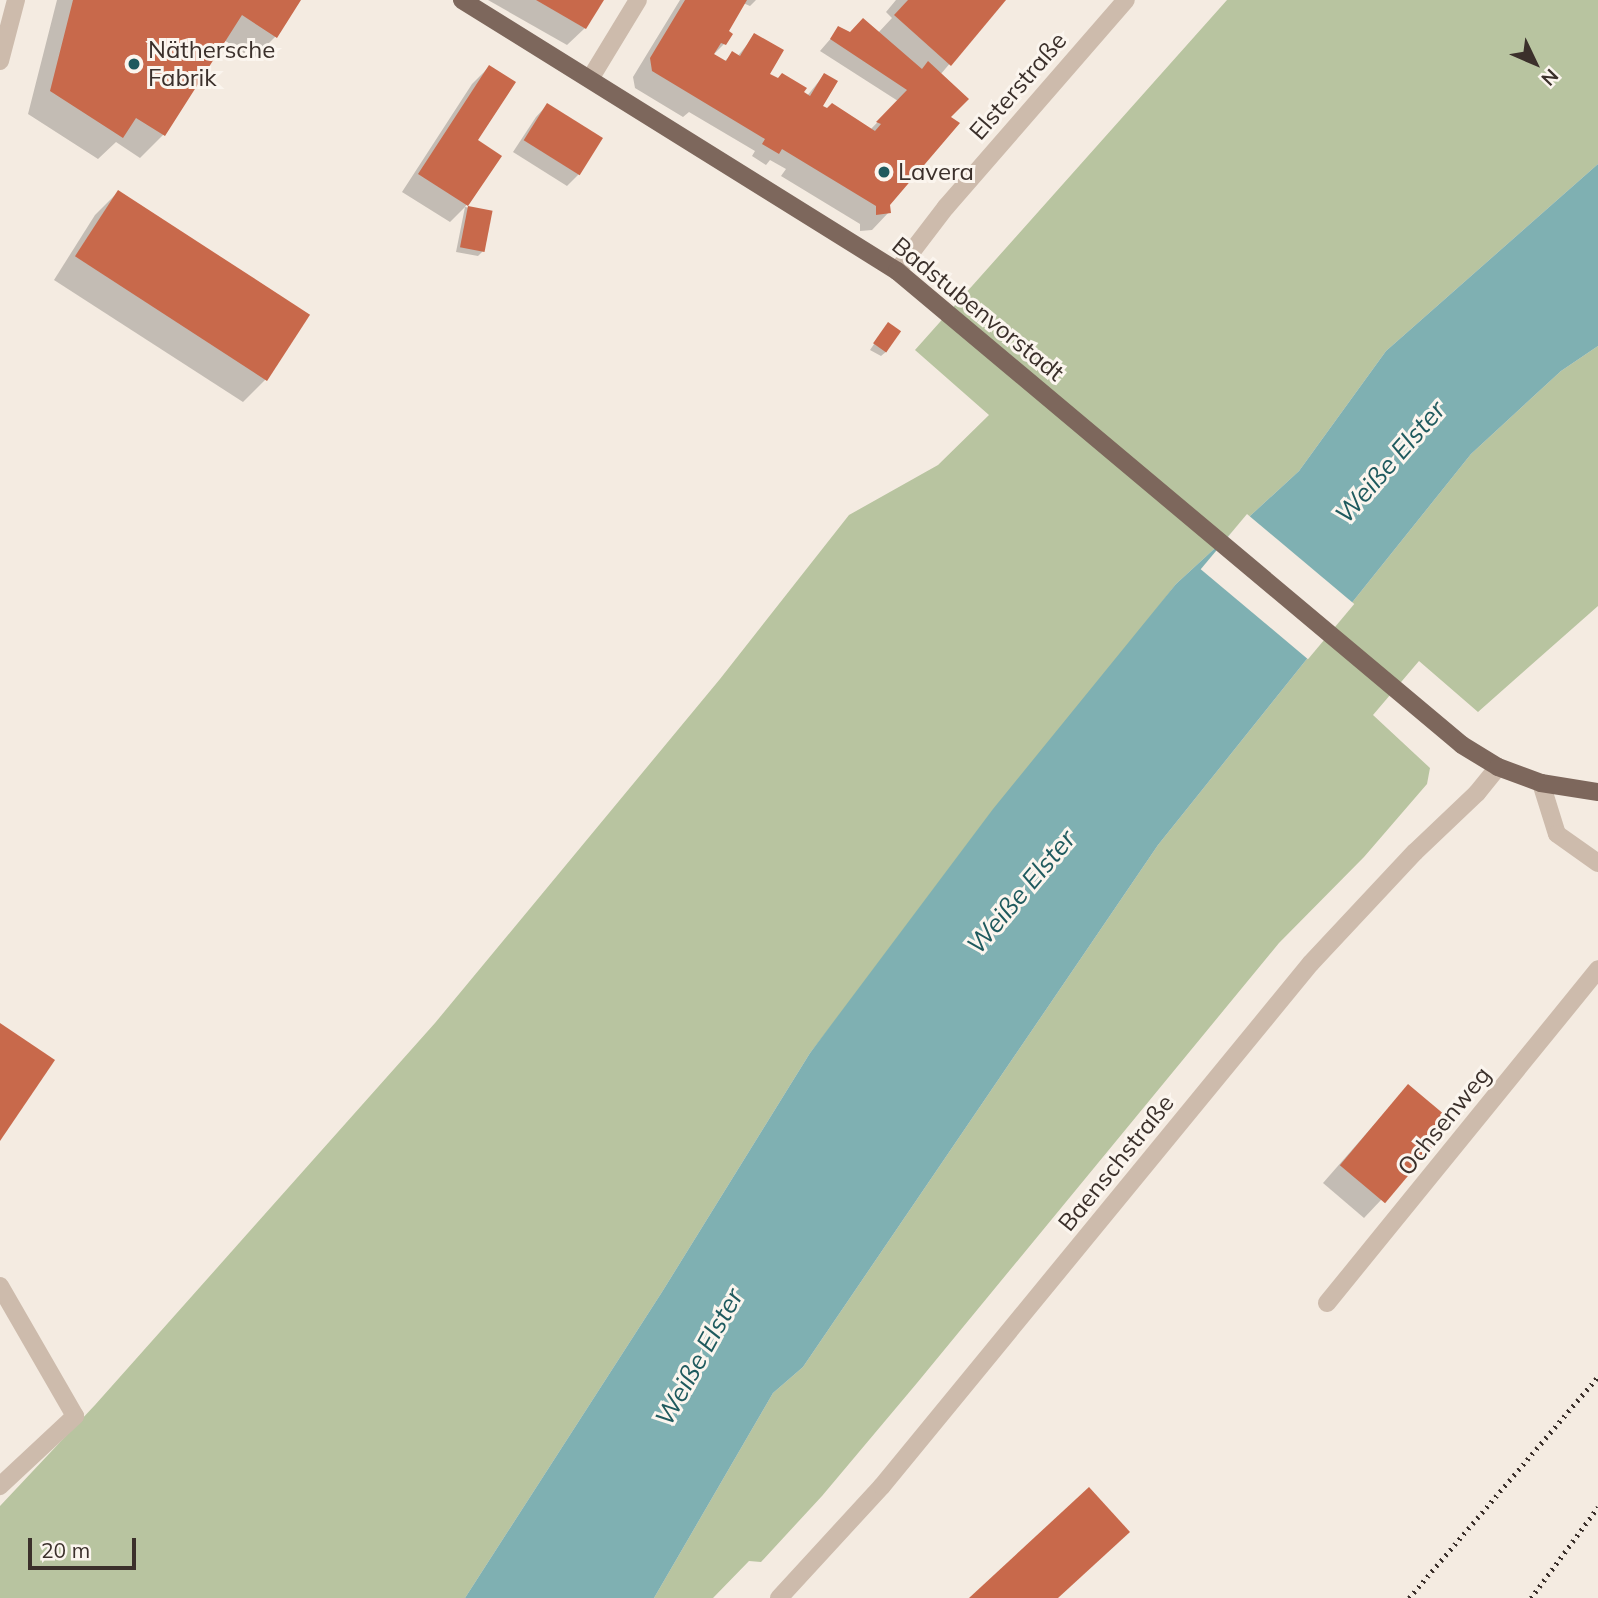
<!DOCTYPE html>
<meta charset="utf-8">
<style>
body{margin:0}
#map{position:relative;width:1598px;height:1598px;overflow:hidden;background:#f4ebe1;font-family:Mulish,sans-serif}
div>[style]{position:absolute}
.green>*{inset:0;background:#b8c4a0}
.water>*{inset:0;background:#7fb0b2}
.pier>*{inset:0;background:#f4ebe1;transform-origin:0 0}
.shadow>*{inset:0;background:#0003}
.building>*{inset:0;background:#c8694b;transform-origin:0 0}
.minor>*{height:18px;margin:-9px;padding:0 9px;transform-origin:9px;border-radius:9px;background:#cdbbac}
.major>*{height:18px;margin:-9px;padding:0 9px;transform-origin:9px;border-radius:9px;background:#7d675c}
.rail>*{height:5px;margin-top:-2.5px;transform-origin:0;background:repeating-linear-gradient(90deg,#3b302b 0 2px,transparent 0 7px)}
.dots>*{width:19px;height:19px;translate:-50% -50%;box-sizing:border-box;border:4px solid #fbf5ee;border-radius:50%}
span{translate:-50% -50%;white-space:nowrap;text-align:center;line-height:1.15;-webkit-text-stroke:6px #fbf5ee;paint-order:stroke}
.poi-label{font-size:24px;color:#3b302b}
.left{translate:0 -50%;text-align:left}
.street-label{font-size:24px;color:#3b302b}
.water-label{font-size:26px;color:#1f5a5e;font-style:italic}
.north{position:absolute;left:1500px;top:28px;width:70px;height:70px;-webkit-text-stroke:5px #fbf5ee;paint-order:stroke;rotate:134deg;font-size:19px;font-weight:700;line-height:28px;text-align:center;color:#3b302b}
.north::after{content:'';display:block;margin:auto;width:24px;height:32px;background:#3b302b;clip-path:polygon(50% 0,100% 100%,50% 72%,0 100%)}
.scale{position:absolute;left:28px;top:1538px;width:108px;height:32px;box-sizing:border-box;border:4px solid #3b302b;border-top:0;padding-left:9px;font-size:21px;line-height:24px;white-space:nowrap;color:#3b302b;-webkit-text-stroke:5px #fbf5ee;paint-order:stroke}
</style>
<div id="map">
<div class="green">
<i style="clip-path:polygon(1227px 0,1598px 0,1598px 164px,1386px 351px,1299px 471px,1176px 584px,810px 1053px,662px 1292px,465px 1598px,0 1598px,0 1506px,95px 1405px,435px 1023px,720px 679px,849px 515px,938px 465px,989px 415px,915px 350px)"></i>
<i style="clip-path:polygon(1598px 346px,1598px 606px,1478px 712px,1419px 661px,1373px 715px,1430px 768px,1427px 784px,1364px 857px,1279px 943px,917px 1383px,822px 1496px,761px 1562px,749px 1561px,713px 1598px,654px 1598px,773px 1393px,803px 1367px,1158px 845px,1471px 454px,1561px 371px)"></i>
</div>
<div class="water">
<i style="clip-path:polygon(1598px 164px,1598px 346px,1561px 371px,1471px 454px,1158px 845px,803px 1367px,773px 1393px,654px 1598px,465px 1598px,662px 1292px,810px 1053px,993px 809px,1176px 584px,1299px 471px,1386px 351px)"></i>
</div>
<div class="pier">
<i style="left:1247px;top:514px;width:140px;height:72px;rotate:40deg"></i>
</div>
<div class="shadow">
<i style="clip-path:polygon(57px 0,299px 0,276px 36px,253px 59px,224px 40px,163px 135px,140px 158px,116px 142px,98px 159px,28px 114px)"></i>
<i style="clip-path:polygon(488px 0,602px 0,585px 28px,567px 45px)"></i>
<i style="clip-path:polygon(680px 0,756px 0,750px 6px,743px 3px,726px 32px,724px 44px,713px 55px,724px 62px,732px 54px,737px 57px,755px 35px,768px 74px,807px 96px,824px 75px,821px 106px,870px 130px,898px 101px,820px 51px,839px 29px,850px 34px,878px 33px,892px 18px,886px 12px,896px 0,1004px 0,940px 75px,949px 118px,888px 205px,889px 212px,872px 230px,860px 231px,860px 224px,781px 176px,786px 169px,770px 160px,766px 165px,752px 156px,755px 151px,689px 112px,683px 117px,635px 88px,633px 77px)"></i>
<i style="clip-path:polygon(489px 67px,476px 141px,500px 156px,465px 207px,491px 212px,483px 251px,478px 256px,456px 252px,465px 207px,450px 222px,402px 192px,472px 84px)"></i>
<i style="clip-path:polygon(547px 105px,601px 139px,579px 174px,567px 186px,513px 152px,536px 117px)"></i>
<i style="clip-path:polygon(118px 192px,266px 379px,243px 402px,54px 280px,95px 215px)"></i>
<i style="clip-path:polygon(888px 324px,887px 351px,881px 356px,870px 350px)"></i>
<i style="clip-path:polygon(1408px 1086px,1381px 1200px,1364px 1218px,1323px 1183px)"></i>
</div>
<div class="building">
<i style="clip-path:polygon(73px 0,301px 0,277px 38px,242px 15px,165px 136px,136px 118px,123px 138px,50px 91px)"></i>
<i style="clip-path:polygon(536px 0,604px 0,586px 29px)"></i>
<i style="clip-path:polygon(685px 0,747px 0,729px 31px,733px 34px,726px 45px,721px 43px,714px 54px,726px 61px,732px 51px,740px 56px,754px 33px,784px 50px,770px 74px,778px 78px,782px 73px,807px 88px,804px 92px,810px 96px,824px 73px,838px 81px,823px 106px,827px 108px,832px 103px,875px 131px,881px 124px,876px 122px,907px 90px,830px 39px,838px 26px,850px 32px,863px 18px,922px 69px,928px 61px,969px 99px,951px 117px,960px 123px,890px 205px,891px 213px,876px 215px,876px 206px,782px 149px,779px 154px,762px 144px,765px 139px,652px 71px,650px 58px)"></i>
<i style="clip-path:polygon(908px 0,1006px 0,951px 66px,894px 15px)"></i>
<i style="clip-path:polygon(489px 65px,516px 82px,478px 140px,502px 156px,468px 206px,418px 174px)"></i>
<i style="left:547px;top:103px;width:66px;height:44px;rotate:32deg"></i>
<i style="left:118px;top:190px;width:229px;height:79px;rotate:33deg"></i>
<i style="left:468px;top:206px;width:25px;height:42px;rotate:11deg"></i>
<i style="left:888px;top:322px;width:16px;height:26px;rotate:35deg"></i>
<i style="clip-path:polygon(0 1023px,55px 1060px,0 1141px)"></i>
<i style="left:1408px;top:1084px;width:59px;height:106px;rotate:40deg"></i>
<i style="clip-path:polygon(1089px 1487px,1130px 1532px,1058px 1598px,969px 1598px)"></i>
</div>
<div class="minor">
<i style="left:0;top:61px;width:63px;rotate:-75.3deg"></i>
<i style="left:590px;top:79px;width:92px;rotate:-58.7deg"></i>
<i style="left:897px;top:271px;width:81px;rotate:-52.6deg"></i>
<i style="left:946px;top:207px;width:274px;rotate:-49deg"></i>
<i style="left:1541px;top:783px;width:53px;rotate:72.6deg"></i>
<i style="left:1557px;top:834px;width:50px;rotate:35.3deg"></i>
<i style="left:0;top:1286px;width:150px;rotate:60deg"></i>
<i style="left:75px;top:1416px;width:103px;rotate:137deg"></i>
<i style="left:1327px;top:1303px;width:430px;rotate:-50.9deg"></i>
<i style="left:779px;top:1598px;width:152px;rotate:-47.4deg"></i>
<i style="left:882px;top:1486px;width:676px;rotate:-50.64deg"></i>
<i style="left:1311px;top:963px;width:152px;rotate:-46.9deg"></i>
<i style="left:1415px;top:852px;width:86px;rotate:-43.6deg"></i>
<i style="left:1477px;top:793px;width:33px;rotate:-51deg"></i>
</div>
<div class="major">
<i style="left:462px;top:0;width:513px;rotate:31.92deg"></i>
<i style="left:897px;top:271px;width:737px;rotate:39.99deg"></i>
<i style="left:1462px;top:745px;width:42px;rotate:31.4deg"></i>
<i style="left:1498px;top:767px;width:46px;rotate:20.4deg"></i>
<i style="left:1541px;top:783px;width:58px;rotate:9deg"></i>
</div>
<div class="rail">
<i style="left:1409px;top:1598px;width:291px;rotate:-49.5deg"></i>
<i style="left:1531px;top:1598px;width:113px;rotate:-53.6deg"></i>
</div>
<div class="dots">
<i style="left:134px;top:64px;background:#1f5a5e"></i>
<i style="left:884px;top:172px;background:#1f5a5e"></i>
</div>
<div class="poi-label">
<span class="left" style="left:148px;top:64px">Näthersche<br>Fabrik</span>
<span class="left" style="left:898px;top:172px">Lavera</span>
</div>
<div class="street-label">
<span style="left:1018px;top:86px;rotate:-49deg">Elsterstraße</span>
<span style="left:978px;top:309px;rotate:39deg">Badstubenvorstadt</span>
<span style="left:1444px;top:1121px;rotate:-51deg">Ochsenweg</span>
<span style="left:1116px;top:1163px;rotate:-51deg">Baenschstraße</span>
</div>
<div class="water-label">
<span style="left:1390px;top:462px;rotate:-49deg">Weiße Elster</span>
<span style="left:1021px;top:892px;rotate:-50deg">Weiße Elster</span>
<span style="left:699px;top:1357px;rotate:-61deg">Weiße Elster</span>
</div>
<div class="north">N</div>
<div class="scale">20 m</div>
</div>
